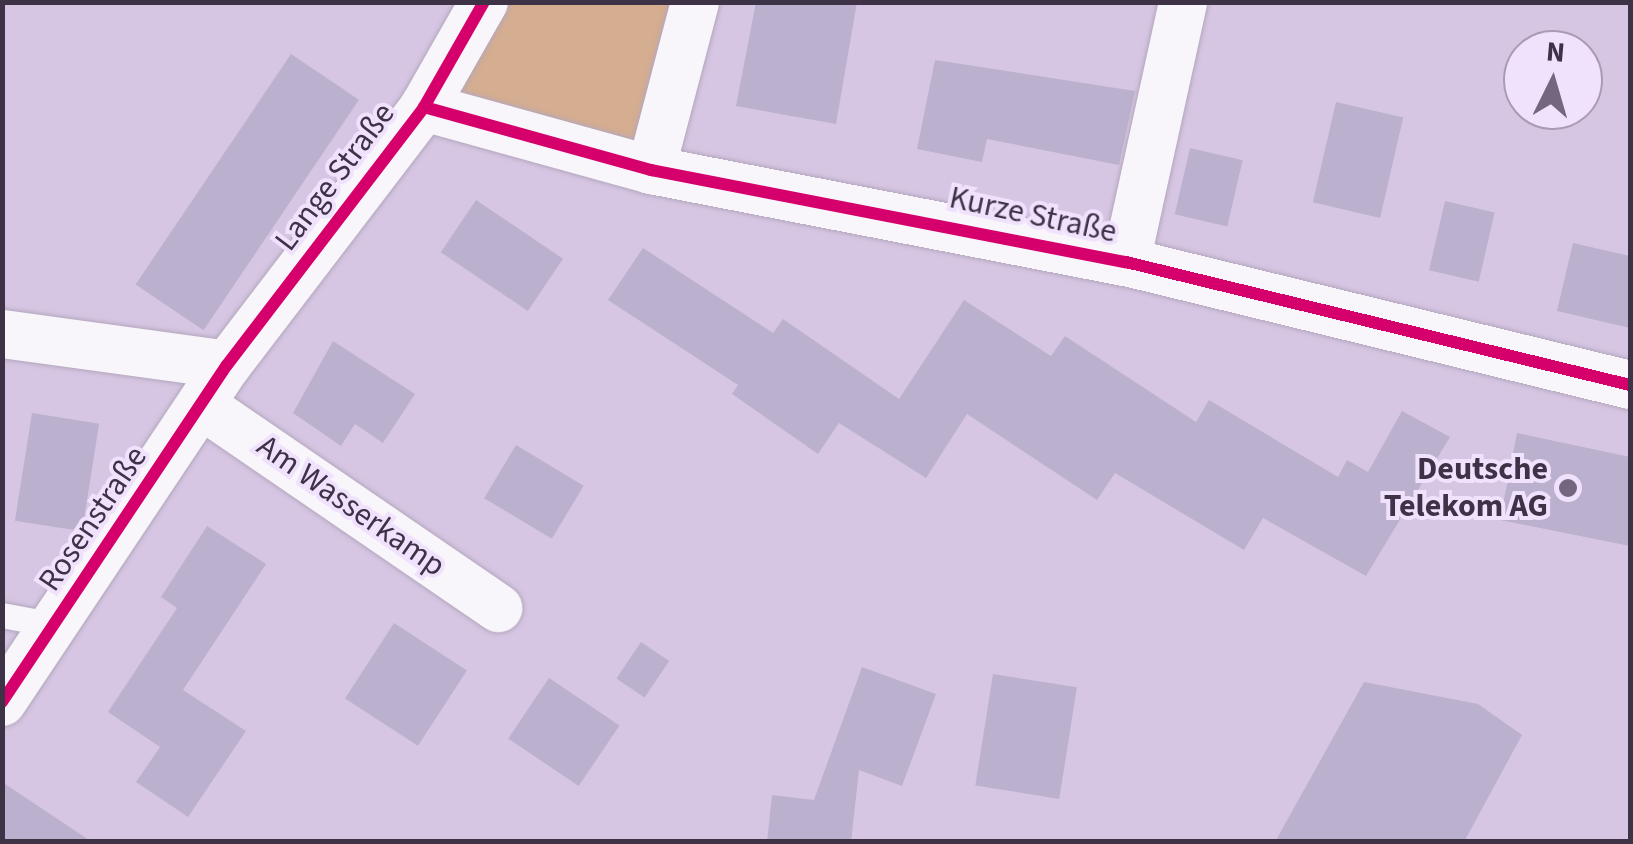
<!DOCTYPE html>
<meta charset="utf-8">
<style>
body{margin:0}
#map{position:relative;width:1633px;height:844px;overflow:hidden;background:#d6c6e3;font-family:"Source Sans 3",sans-serif}
div>[style]{position:absolute}
.green>*{inset:0;background:#d5ad90}
.building>*{inset:0;background:#bbb1cf;transform-origin:0 0}
.roads{filter:drop-shadow(0 0 2px #b4a7bd) drop-shadow(0 0 2px #b4a7bd)}
.service>*{height:25px;margin:-12.5px;padding:0 12.5px;transform-origin:12.5px;border-radius:12.5px;background:#f9f6fb}
.minor>*{height:48px;margin:-24px;padding:0 24px;transform-origin:24px;border-radius:24px;background:#f9f6fb}
.cycleway>*{height:12px;margin:-6px;padding:0 6px;transform-origin:6px;border-radius:6px;background:#d6006c}
.dots>*{width:28px;height:28px;translate:-50% -50%;box-sizing:border-box;border:5px solid #f0e1fd;border-radius:50%}
span{translate:-50% -50%;white-space:nowrap;text-align:center;line-height:1.15;-webkit-text-stroke:8px #f0e1fd;paint-order:stroke}
.street-label{font-size:32px;color:#3e3247}
.poi-label{font-size:32px;color:#3e3247;font-weight:700}
.right{translate:-100% -50%;text-align:right}
.frame{position:absolute;inset:0;border:5px solid #3e3247;pointer-events:none}
.north{position:absolute;left:1503px;top:30px;width:100px;height:100px;box-sizing:border-box;background:#f0e1fd;border:2px solid #a99bb4;border-radius:50%;rotate:5deg;font-size:28px;font-weight:700;line-height:40px;text-align:center;color:#3e3247}
.north::after{content:'';display:block;margin:auto;width:35px;height:45px;background:#73667e;clip-path:polygon(50% 0,100% 100%,50% 72%,0 100%)}
</style>
<div id="map">
<div class="green">
<i style="clip-path:polygon(492px 3px,686px 3px,647px 162px,434px 102px)"></i>
</div>
<div class="building">
<i style="clip-path:polygon(756px 2px,857px 2px,836px 124px,736px 106px)"></i>
<i style="left:291px;top:54px;width:82px;height:278px;rotate:34deg"></i>
<i style="clip-path:polygon(935px 60px,1135px 91px,1119px 165px,987px 139px,982px 162px,917px 149px)"></i>
<i style="left:1336px;top:102px;width:69px;height:103px;rotate:13deg"></i>
<i style="left:1190px;top:148px;width:54px;height:68px;rotate:13deg"></i>
<i style="left:476px;top:200px;width:105px;height:63px;rotate:34deg"></i>
<i style="left:1445px;top:201px;width:51px;height:71px;rotate:13deg"></i>
<i style="clip-path:polygon(1573px 243px,1630px 256px,1630px 328px,1557px 311px)"></i>
<i style="clip-path:polygon(643px 248px,773px 333px,783px 319px,899px 399px,964px 300px,1051px 356px,1065px 336px,1196px 422px,1209px 400px,1338px 477px,1347px 460px,1368px 472px,1402px 411px,1450px 437px,1366px 576px,1263px 518px,1244px 550px,1115px 473px,1097px 500px,967px 414px,926px 478px,839px 423px,818px 454px,732px 394px,738px 385px,608px 300px)"></i>
<i style="clip-path:polygon(333px 341px,415px 394px,383px 443px,355px 424px,341px 446px,293px 413px)"></i>
<i style="left:32px;top:413px;width:68px;height:109px;rotate:9deg"></i>
<i style="clip-path:polygon(1517px 433px,1630px 457px,1630px 546px,1500px 520px)"></i>
<i style="left:516px;top:445px;width:79px;height:62px;rotate:31deg"></i>
<i style="clip-path:polygon(207px 526px,266px 564px,183px 690px,246px 731px,188px 817px,136px 782px,160px 747px,108px 712px,177px 608px,161px 597px)"></i>
<i style="left:394px;top:623px;width:87px;height:90px;rotate:33deg"></i>
<i style="left:641px;top:642px;width:34px;height:44px;rotate:34deg"></i>
<i style="clip-path:polygon(862px 667px,936px 694px,902px 786px,859px 770px,851px 842px,767px 842px,772px 795px,814px 800px)"></i>
<i style="left:993px;top:674px;width:85px;height:113px;rotate:9deg"></i>
<i style="left:549px;top:678px;width:85px;height:73px;rotate:34deg"></i>
<i style="clip-path:polygon(1364px 682px,1478px 704px,1522px 735px,1464px 842px,1275px 842px)"></i>
<i style="clip-path:polygon(2px 782px,92px 842px,2px 842px)"></i>
</div>
<div class="roads">
<div class="service">
<i style="left:2px;top:615px;width:54px;rotate:10.7deg"></i>
</div>
<div class="minor">
<i style="left:424px;top:107px;width:236px;rotate:15.5deg"></i>
<i style="left:651px;top:170px;width:484px;rotate:11deg"></i>
<i style="left:1126px;top:262px;width:519px;rotate:13.71deg"></i>
<i style="left:651px;top:170px;width:174px;rotate:-75.3deg"></i>
<i style="left:1126px;top:262px;width:266px;rotate:-77.6deg"></i>
<i style="left:2px;top:334px;width:227px;rotate:7.8deg"></i>
<i style="left:203px;top:406px;width:358px;rotate:34.4deg"></i>
<i style="left:2px;top:702px;width:405px;rotate:-56.3deg"></i>
<i style="left:227px;top:365px;width:325px;rotate:-52.6deg"></i>
<i style="left:424px;top:107px;width:121px;rotate:-60.3deg"></i>
</div>
</div>
<div class="cycleway">
<i style="left:424px;top:107px;width:236px;rotate:15.5deg"></i>
<i style="left:651px;top:170px;width:484px;rotate:11deg"></i>
<i style="left:1126px;top:262px;width:519px;rotate:13.71deg"></i>
<i style="left:2px;top:702px;width:405px;rotate:-56.3deg"></i>
<i style="left:227px;top:365px;width:325px;rotate:-52.6deg"></i>
<i style="left:424px;top:107px;width:121px;rotate:-60.3deg"></i>
</div>
<div class="dots">
<i style="left:1568px;top:488px;background:#73667e"></i>
</div>
<div class="street-label">
<span style="left:335px;top:177px;rotate:-53deg">Lange Straße</span>
<span style="left:1033px;top:215px;rotate:12deg">Kurze Straße</span>
<span style="left:351px;top:506px;rotate:35deg">Am Wasserkamp</span>
<span style="left:93px;top:519px;rotate:-56deg">Rosenstraße</span>
</div>
<div class="poi-label">
<span class="right" style="left:1548px;top:488px">Deutsche<br>Telekom AG</span>
</div>
<div class="frame"></div>
<div class="north">N</div>
</div>
